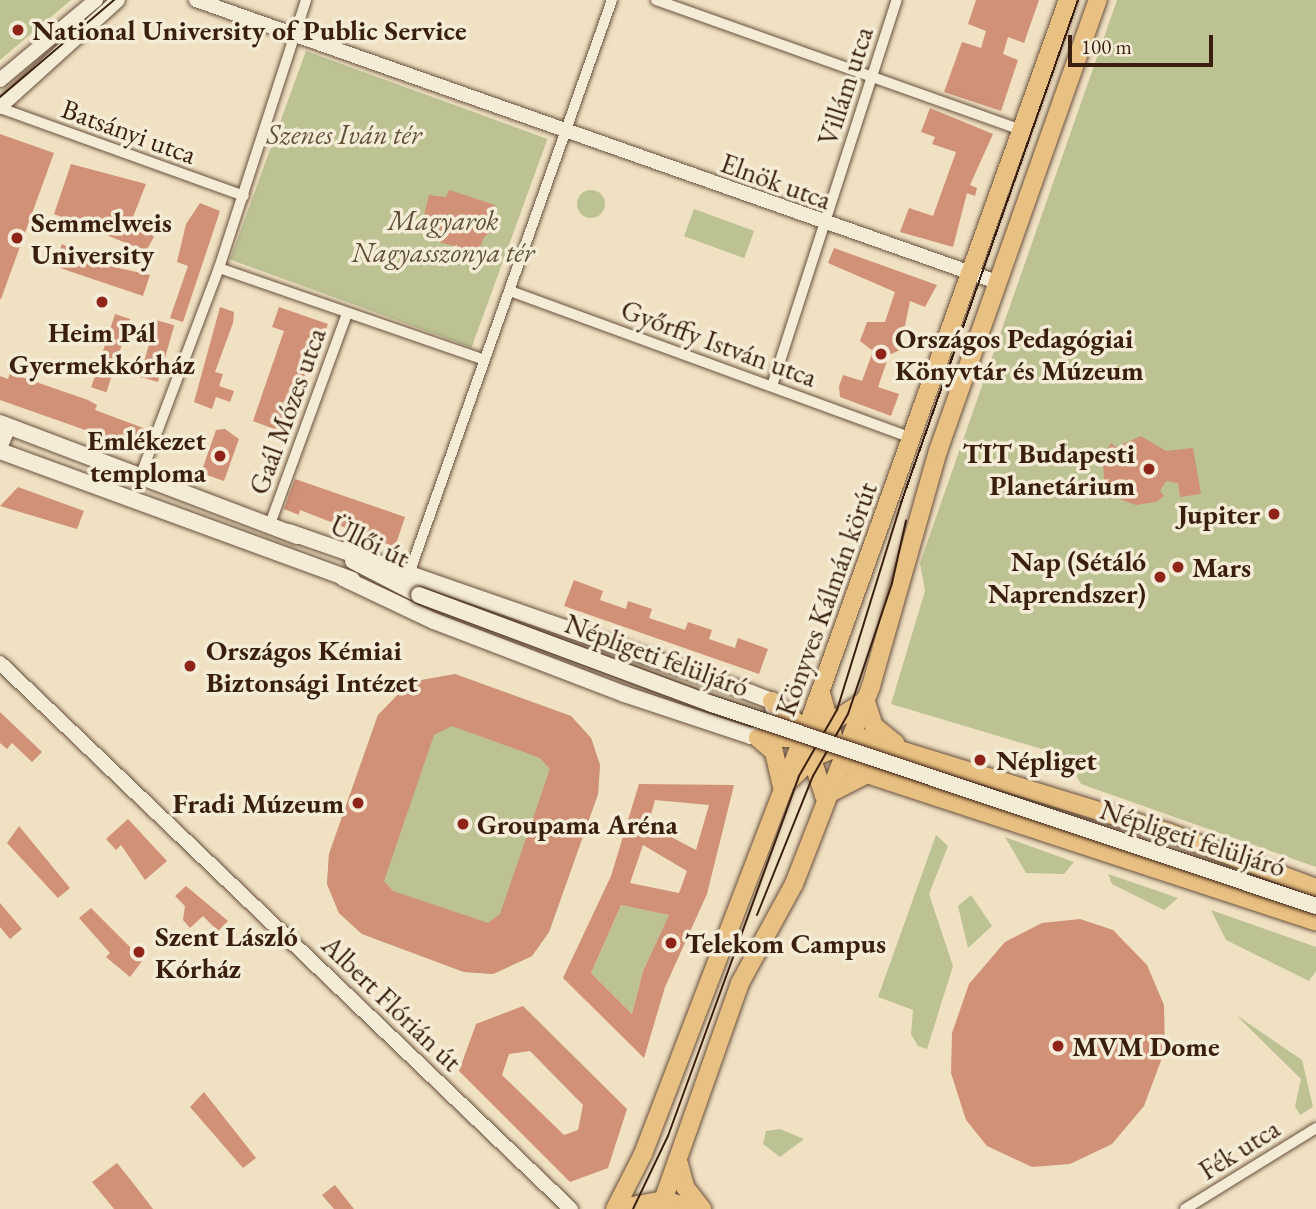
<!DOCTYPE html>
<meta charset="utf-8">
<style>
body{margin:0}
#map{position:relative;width:1316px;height:1209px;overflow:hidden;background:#f0e1c3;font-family:"EB Garamond",serif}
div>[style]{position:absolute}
.green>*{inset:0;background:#bcc292;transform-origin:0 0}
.round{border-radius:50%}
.building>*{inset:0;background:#d09176;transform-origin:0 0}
.roads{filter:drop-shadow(0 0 2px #684f3c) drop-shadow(0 0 2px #684f3c)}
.minor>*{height:10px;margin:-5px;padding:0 5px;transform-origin:5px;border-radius:5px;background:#f5ecd8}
.tertiary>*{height:14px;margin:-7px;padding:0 7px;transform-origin:7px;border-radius:7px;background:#f5ecd8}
.secondary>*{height:16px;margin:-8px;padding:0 8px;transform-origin:8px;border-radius:8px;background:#f5ecd8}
.primary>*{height:18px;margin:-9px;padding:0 9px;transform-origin:9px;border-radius:9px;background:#e8c082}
.tram>*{height:2px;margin:-1px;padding:0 1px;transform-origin:1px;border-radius:1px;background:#3a1e0f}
.bridges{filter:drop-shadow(0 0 2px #3a1e0f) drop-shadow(0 0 2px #3a1e0f)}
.secondary-bridge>*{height:16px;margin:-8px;padding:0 8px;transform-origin:8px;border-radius:8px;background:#f5ecd8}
.dots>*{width:19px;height:19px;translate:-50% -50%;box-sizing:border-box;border:4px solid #f5ecd8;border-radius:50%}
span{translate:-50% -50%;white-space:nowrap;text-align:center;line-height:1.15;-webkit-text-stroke:7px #f5ecd8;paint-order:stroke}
.poi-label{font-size:28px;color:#3a1e0f;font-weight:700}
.left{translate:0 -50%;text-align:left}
.right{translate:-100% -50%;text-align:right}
.street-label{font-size:28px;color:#3a1e0f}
.park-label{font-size:28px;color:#614f36;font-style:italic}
.scale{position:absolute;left:1068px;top:35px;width:145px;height:32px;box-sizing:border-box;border:4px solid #3a1e0f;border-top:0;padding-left:9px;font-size:21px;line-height:24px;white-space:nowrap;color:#3a1e0f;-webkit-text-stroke:5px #f5ecd8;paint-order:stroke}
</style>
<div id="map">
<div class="green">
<i style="clip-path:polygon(0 0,71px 0,0 60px)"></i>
<i style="clip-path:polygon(1117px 0,1316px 0,1316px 867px,1081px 784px,1065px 756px,891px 704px,925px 591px,920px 563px)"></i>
<i style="left:306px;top:51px;width:257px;height:222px;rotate:20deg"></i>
<i class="round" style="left:577px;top:190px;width:28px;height:28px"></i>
<i style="left:694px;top:209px;width:64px;height:29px;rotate:20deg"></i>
<i style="clip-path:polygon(455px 674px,571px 716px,591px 738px,600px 765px,598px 794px,549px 932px,532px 956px,493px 974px,464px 972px,362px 934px,339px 913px,327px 884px,329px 854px,378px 715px,410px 683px)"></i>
<i style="clip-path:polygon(936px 835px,948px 846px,929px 894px,953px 966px,927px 1049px,918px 1046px,911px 1034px,913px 1010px,878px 997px)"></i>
<i style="clip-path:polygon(1005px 837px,1074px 862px,1064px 874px,1026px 873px)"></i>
<i style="clip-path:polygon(1108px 874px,1178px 898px,1164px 910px,1112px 884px)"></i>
<i style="clip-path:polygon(971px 895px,992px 926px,968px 948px,958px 906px)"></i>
<i style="clip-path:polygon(621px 905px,669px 915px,643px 971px,632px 1014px,591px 973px)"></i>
<i style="clip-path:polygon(1211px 910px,1316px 947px,1316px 971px,1309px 981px,1226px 940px)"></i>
<i style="clip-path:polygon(1236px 1015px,1302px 1060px,1313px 1107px,1300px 1115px,1295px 1106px,1301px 1079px)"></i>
<i style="clip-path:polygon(780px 1129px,804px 1139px,780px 1157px,763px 1144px,766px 1131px)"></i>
</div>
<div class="building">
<i style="clip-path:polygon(976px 0,1039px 0,1024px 43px,1008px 37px,1003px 54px,1018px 60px,1001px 111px,944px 92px,962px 42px,981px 48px,986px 31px,968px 24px)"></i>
<i style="clip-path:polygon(930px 108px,993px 134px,970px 185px,977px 188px,975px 196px,967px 193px,953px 247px,900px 232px,909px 208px,933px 216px,956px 152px,932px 144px,935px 137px,921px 132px)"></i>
<i style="clip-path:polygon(0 134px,54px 153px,1px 299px,0 299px)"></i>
<i style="clip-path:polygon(71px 164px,146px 184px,133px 217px,154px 237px,146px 251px,54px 214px)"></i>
<i style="clip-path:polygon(449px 190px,495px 205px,490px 219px,494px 230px,484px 237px,478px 252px,442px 243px,431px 236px,432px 227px,422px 223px,429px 195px,446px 197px)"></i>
<i style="clip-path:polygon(200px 203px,220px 211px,183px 322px,170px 318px,188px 266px,177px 262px,186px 224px)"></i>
<i style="clip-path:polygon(62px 244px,96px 260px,98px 253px,113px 254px,114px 267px,150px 275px,143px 296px,54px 266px)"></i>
<i style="clip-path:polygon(834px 248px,937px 285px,925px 307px,910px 301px,900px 350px,889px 355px,878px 387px,899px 394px,891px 416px,840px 397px,839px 386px,843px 375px,862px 381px,873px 351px,860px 341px,867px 322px,885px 322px,895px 292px,828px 263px)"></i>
<i style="clip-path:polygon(220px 307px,234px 312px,233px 323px,215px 372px,223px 374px,219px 386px,234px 391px,230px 402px,216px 397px,212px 409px,194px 402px)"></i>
<i style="clip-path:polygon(279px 307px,328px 324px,321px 343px,316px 342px,285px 433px,253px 421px,284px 331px,272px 327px)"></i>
<i style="left:115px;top:314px;width:16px;height:77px;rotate:18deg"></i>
<i style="left:156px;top:320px;width:19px;height:59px;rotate:16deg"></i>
<i style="clip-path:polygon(10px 373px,88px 400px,97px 405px,95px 410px,146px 429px,139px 449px,0 400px,0 376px,8px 379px)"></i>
<i style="clip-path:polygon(225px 429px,239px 439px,224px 481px,201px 473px,216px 430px)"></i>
<i style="clip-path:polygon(1141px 436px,1166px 451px,1193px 448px,1201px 494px,1180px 497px,1178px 483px,1166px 481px,1160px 491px,1164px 496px,1156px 502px,1136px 505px,1117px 498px,1104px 481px,1103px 455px,1111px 443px,1116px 447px)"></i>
<i style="clip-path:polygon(295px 479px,405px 517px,395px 547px,300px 510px,299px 515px,284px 509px)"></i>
<i style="clip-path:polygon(18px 487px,84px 511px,77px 529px,0 506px)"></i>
<i style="clip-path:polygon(574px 580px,603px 591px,600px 600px,626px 609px,628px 601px,652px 609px,649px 618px,685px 630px,688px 622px,712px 630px,709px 639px,735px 648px,738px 638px,768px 649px,759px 674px,564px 606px)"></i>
<i style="clip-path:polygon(evenodd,455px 674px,571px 716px,591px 738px,600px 765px,598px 794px,549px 932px,532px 956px,493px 974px,464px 972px,362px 934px,339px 913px,327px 884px,329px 854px,378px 715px,410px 682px,455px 674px,452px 726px,540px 758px,550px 769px,500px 914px,488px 923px,393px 891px,384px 881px,434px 735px,452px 726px)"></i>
<i style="clip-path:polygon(0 712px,42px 752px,32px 762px,12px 743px,7px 749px,0 743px)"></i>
<i style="clip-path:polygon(evenodd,639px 784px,734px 785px,707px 894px,665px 987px,644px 1058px,563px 978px,611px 876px,639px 784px,655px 800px,709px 805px,696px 850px,648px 825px,655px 800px,639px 784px,643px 845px,687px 871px,679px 893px,630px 883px,643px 845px,639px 784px,621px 905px,669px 915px,643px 971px,632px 1014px,591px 973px,621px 905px)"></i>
<i style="clip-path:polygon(128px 819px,167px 861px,145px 880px,121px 845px,116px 850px,106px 839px)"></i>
<i style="clip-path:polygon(19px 826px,70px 888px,58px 898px,7px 843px)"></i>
<i style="clip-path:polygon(186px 886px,228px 921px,218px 931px,203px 916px,190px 928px,183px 920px,185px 906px,175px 896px)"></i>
<i style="clip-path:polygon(0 903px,22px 929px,10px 939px,0 927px)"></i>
<i style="clip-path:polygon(91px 908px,143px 960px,130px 977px,106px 957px,110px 953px,79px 918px)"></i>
<i style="clip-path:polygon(1080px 919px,1113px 930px,1147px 965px,1164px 1005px,1165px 1050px,1144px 1106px,1112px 1144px,1070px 1164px,1032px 1167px,987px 1146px,966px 1120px,951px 1073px,952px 1033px,969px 984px,1005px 942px,1042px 923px)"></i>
<i style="clip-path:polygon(evenodd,523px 1006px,627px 1109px,608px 1168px,570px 1182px,459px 1071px,476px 1024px,523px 1006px,530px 1051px,583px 1105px,578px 1130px,564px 1135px,502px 1075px,509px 1054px,530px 1051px)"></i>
<i style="clip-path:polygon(204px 1092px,256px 1158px,243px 1168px,190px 1107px)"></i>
<i style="clip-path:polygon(117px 1163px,133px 1183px,153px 1209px,114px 1209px,92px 1182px)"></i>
<i style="clip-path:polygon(335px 1185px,354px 1209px,334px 1209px,322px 1195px)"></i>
</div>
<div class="roads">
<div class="minor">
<i style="left:656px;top:0;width:388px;rotate:19.6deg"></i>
<i style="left:0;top:108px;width:259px;rotate:19.8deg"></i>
<i style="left:219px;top:268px;width:281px;rotate:19.1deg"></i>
<i style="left:510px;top:291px;width:428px;rotate:20.1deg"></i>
<i style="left:772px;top:386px;width:406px;rotate:-72.1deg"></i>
<i style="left:140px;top:477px;width:223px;rotate:-69.3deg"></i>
<i style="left:219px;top:268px;width:282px;rotate:-72deg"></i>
<i style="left:270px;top:524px;width:224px;rotate:-69.9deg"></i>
<i style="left:410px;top:571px;width:606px;rotate:-70.52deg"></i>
<i style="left:1185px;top:1209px;width:154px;rotate:-31.7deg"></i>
</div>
<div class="tertiary">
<i style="left:196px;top:0;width:849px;rotate:19.4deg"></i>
<i style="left:0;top:80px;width:125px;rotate:-39.8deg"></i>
<i style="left:0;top:107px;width:159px;rotate:-42.2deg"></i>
<i style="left:0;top:448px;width:23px;rotate:-67deg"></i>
<i style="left:0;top:663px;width:790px;rotate:43.72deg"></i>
</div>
<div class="secondary">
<i style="left:0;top:423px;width:318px;rotate:20.8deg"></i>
<i style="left:0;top:451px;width:375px;rotate:20.1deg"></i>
<i style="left:289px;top:532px;width:489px;rotate:19.2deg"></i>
<i style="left:751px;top:693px;width:22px;rotate:21deg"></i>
<i style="left:772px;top:701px;width:10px;rotate:79deg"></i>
<i style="left:353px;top:561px;width:74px;rotate:27.3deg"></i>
<i style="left:343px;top:578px;width:101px;rotate:25.3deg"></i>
<i style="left:434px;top:621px;width:204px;rotate:21deg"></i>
<i style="left:624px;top:694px;width:134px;rotate:18.3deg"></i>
<i style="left:751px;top:736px;width:16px;rotate:-18deg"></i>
</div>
<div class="primary">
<i style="left:821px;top:693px;width:56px;rotate:74.5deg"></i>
<i style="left:836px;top:747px;width:23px;rotate:52deg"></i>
<i style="left:850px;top:765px;width:19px;rotate:28deg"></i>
<i style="left:867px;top:774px;width:473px;rotate:18.2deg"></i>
<i style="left:865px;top:699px;width:28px;rotate:72deg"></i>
<i style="left:874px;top:726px;width:28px;rotate:39deg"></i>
<i style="left:772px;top:701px;width:38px;rotate:41deg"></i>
<i style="left:801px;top:726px;width:73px;rotate:71.6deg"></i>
<i style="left:758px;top:738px;width:50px"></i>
<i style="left:808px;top:738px;width:62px;rotate:-33.2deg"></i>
<i style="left:758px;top:738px;width:21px;rotate:41deg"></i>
<i style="left:774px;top:752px;width:35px;rotate:77deg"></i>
<i style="left:790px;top:780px;width:33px;rotate:-44deg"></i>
<i style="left:814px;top:757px;width:51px;rotate:-22deg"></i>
<i style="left:861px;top:738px;width:323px;rotate:17.1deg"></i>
<i style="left:1170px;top:833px;width:156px;rotate:20.6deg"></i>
<i style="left:824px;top:796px;width:48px;rotate:-27.1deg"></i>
<i style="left:679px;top:1164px;width:24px;rotate:75deg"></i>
<i style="left:685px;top:1187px;width:28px;rotate:52deg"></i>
<i style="left:615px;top:1209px;width:62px;rotate:-63deg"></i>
<i style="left:643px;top:1154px;width:465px;rotate:-69deg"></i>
<i style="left:810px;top:720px;width:765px;rotate:-70.29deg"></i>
<i style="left:616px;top:1209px;width:50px;rotate:-10.4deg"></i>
<i style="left:665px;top:1200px;width:29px;rotate:18deg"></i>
<i style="left:660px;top:1209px;width:240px;rotate:-70.5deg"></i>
<i style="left:740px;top:983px;width:113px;rotate:-61.4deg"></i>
<i style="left:794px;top:884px;width:212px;rotate:-68.7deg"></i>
<i style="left:871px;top:686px;width:244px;rotate:-74.1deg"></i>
<i style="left:938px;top:451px;width:479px;rotate:-70.5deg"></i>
</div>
</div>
<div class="tram">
<i style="left:0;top:97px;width:150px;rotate:-40.4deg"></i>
<i style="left:757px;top:915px;width:150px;rotate:-68.1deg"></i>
<i style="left:813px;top:776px;width:71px;rotate:-60.6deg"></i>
<i style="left:848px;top:714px;width:138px;rotate:-71.4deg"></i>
<i style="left:892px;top:583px;width:64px;rotate:-77.3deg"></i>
<i style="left:633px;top:1209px;width:81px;rotate:-64.4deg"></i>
<i style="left:668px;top:1136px;width:383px;rotate:-70deg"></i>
<i style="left:799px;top:776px;width:76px;rotate:-60.1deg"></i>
<i style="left:837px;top:710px;width:217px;rotate:-72.8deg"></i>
<i style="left:901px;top:503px;width:533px;rotate:-70.61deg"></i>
</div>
<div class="bridges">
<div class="secondary-bridge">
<i style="left:419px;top:595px;width:313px;rotate:20.4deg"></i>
<i style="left:712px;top:704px;width:637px;rotate:18.49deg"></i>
</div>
</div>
<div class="dots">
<i style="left:18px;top:30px;background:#8f2418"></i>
<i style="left:17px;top:238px;background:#8f2418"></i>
<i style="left:102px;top:302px;background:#8f2418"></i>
<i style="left:881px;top:354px;background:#8f2418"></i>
<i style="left:220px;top:456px;background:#8f2418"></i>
<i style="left:1149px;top:469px;background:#8f2418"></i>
<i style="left:1274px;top:514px;background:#8f2418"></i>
<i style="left:1178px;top:567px;background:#8f2418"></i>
<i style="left:1160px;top:577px;background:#8f2418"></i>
<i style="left:190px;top:666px;background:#8f2418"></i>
<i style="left:980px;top:760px;background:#8f2418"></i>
<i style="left:358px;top:803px;background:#8f2418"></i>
<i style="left:463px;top:824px;background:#8f2418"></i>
<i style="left:671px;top:943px;background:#8f2418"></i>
<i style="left:139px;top:952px;background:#8f2418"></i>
<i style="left:1058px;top:1046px;background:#8f2418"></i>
</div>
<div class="poi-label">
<span class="left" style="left:32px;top:30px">National University of Public Service</span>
<span class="left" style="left:31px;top:238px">Semmelweis<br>University</span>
<span style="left:102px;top:348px">Heim Pál<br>Gyermekkórház</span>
<span class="left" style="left:895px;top:354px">Országos Pedagógiai<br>Könyvtár és Múzeum</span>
<span class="right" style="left:206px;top:456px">Emlékezet<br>temploma</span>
<span class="right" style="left:1135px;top:469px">TIT Budapesti<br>Planetárium</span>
<span class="right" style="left:1260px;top:514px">Jupiter</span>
<span class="right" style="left:1146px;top:577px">Nap (Sétáló<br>Naprendszer)</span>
<span class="left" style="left:1192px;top:567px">Mars</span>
<span class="left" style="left:206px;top:666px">Országos Kémiai<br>Biztonsági Intézet</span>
<span class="left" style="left:996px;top:760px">Népliget</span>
<span class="right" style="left:344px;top:803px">Fradi Múzeum</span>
<span class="left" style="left:477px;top:824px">Groupama Aréna</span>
<span class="left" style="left:155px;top:952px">Szent László<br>Kórház</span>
<span class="left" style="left:685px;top:943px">Telekom Campus</span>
<span class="left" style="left:1072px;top:1046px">MVM Dome</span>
</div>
<div class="street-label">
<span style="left:845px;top:86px;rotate:-72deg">Villám utca</span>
<span style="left:129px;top:131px;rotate:20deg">Batsányi utca</span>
<span style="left:776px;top:181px;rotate:20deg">Elnök utca</span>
<span style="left:719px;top:343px;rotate:20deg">Győrffy István utca</span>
<span style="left:287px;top:411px;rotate:-70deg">Gaál Mózes utca</span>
<span style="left:370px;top:541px;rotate:26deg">Üllői út</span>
<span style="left:826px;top:599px;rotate:-70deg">Könyves Kálmán körút</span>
<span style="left:657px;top:655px;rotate:20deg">Népligeti felüljáró</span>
<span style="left:1193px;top:838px;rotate:18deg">Népligeti felüljáró</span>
<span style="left:392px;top:1003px;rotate:44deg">Albert Flórián út</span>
<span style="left:1239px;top:1149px;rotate:-32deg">Fék utca</span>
</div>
<div class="park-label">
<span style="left:344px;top:134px">Szenes Iván tér</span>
<span style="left:443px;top:236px">Magyarok<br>Nagyasszonya tér</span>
</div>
<div class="scale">100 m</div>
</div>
